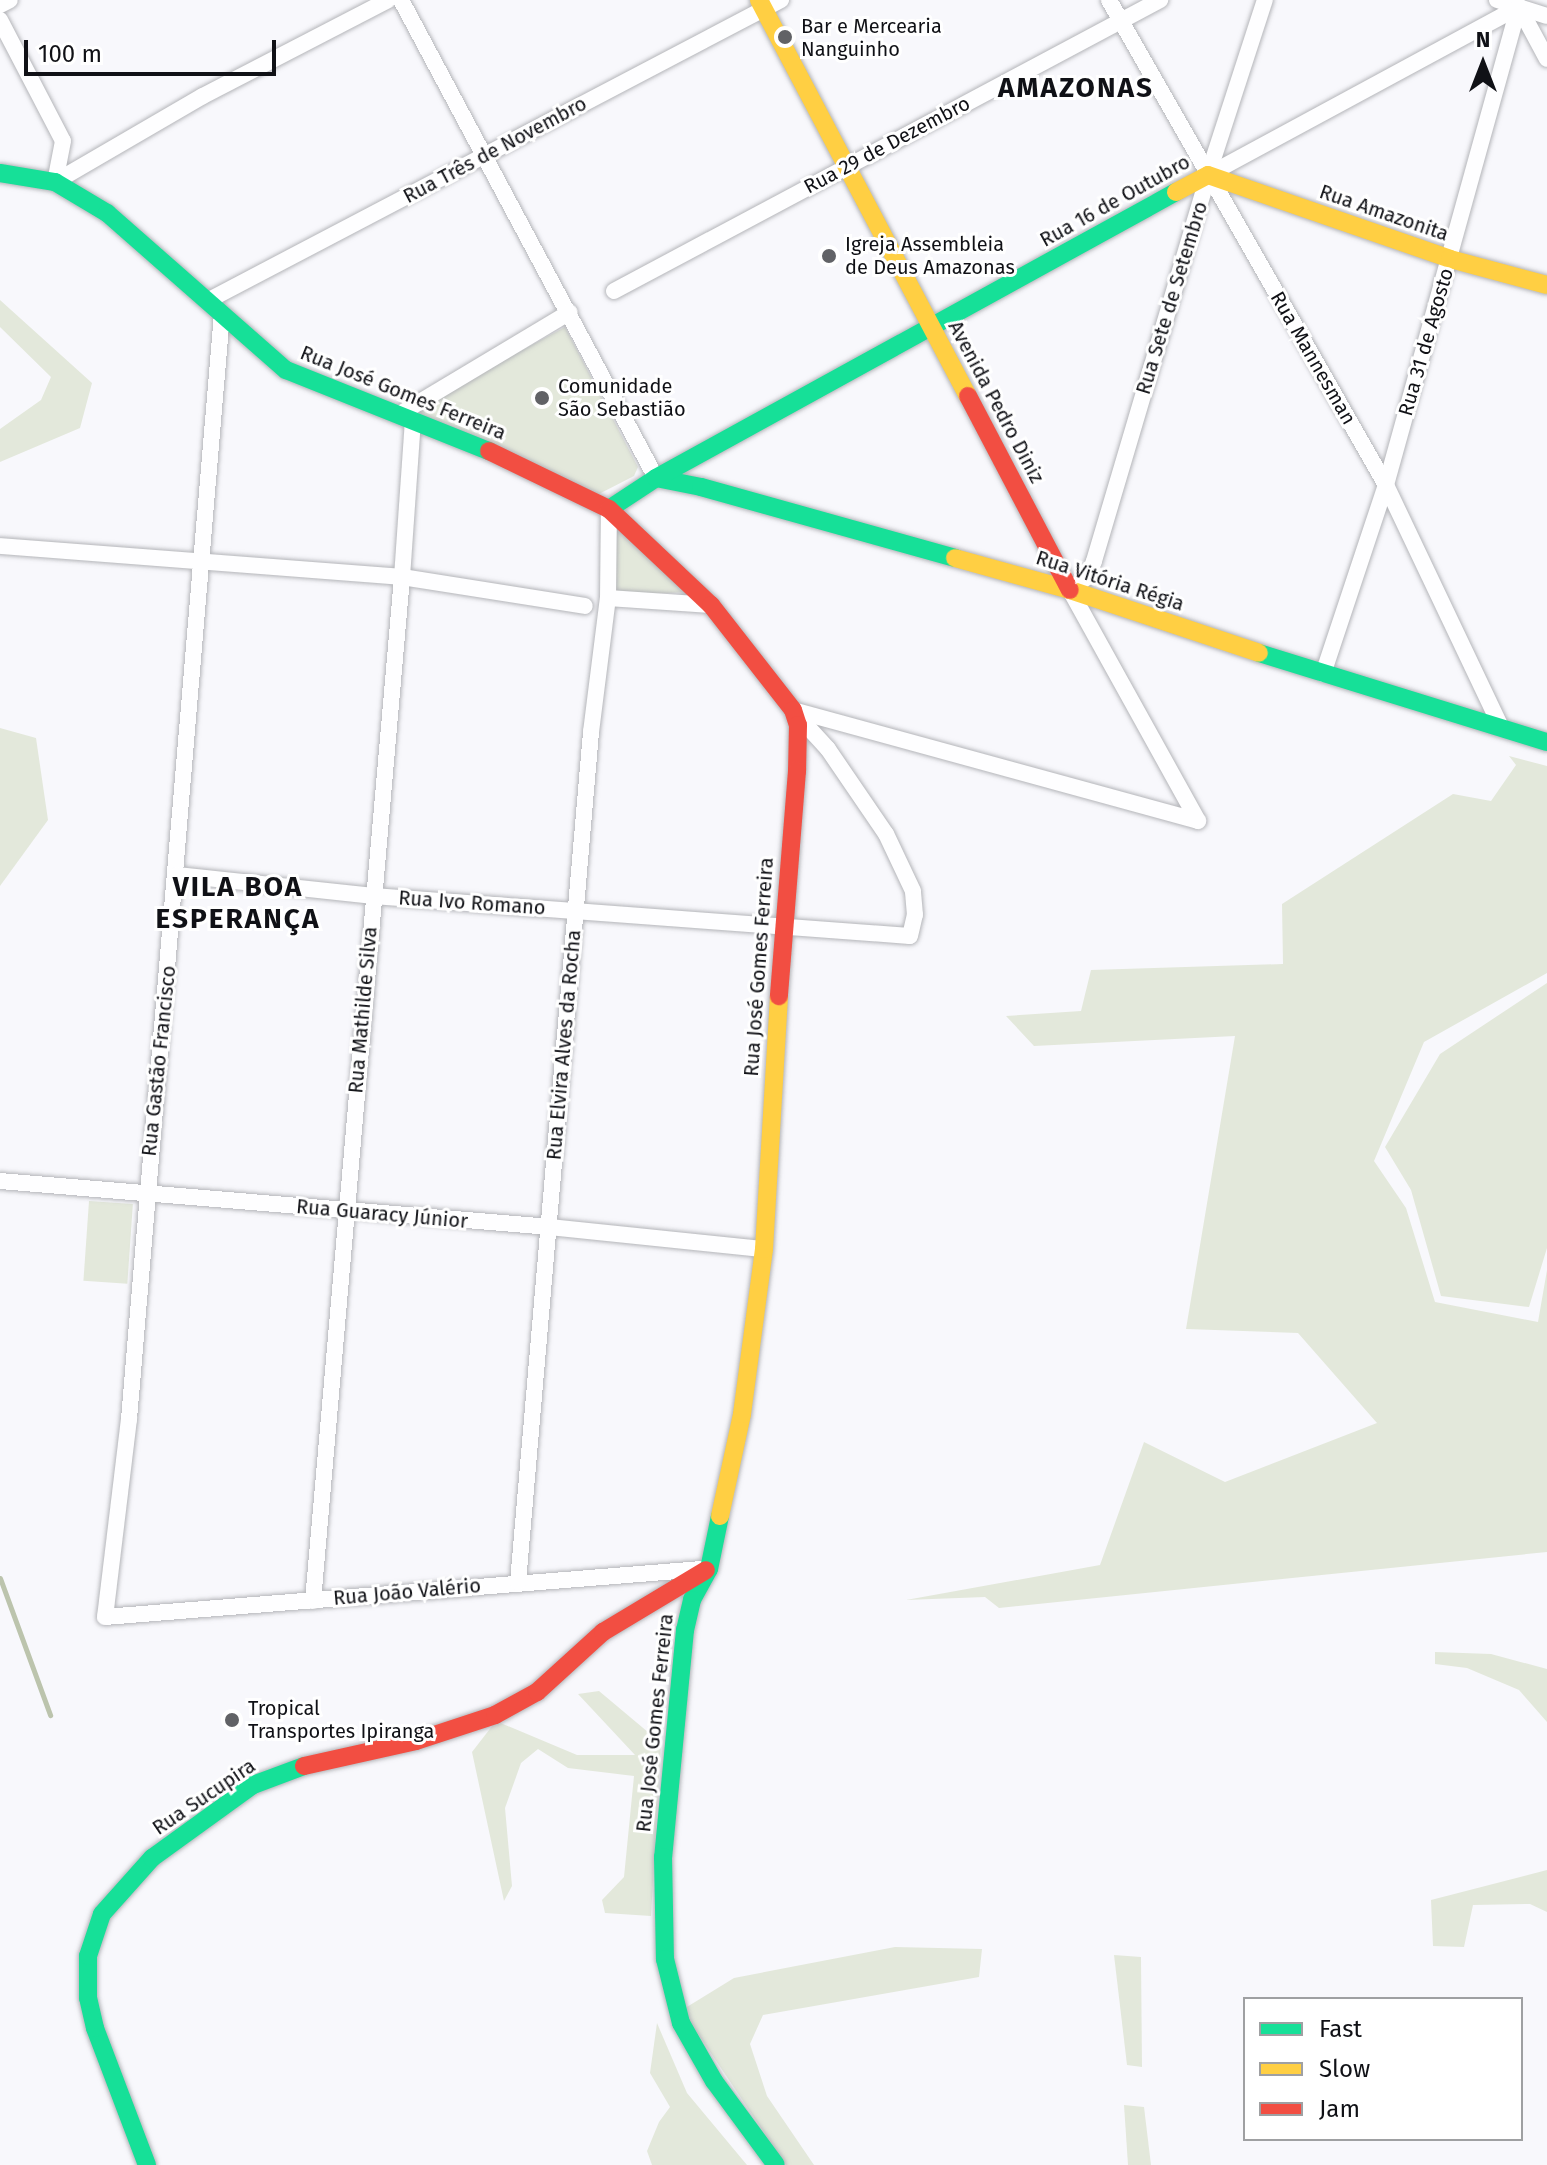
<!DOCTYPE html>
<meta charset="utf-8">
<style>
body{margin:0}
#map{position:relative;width:1547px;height:2165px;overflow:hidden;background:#f8f8fc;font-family:"Fira Sans",sans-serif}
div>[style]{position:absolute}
.green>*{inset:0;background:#e3e8db;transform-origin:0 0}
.stream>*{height:5px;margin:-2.5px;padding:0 2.5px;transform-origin:2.5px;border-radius:2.5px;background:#bcc4ad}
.roads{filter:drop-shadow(0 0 2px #b4b5b9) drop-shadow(0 0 2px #b4b5b9)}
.street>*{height:16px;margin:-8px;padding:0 8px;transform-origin:8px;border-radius:8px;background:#fefeff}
.fast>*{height:18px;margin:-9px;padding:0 9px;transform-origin:9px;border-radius:9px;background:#16e098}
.slow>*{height:18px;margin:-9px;padding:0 9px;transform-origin:9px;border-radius:9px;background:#ffcf43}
.jam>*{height:18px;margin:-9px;padding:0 9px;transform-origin:9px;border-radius:9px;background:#f24e42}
.dots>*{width:22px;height:22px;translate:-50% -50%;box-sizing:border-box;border:4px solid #fff;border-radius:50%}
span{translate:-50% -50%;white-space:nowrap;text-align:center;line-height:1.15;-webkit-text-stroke:6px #fff;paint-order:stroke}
.poi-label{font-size:20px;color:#101116}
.left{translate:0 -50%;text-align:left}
.street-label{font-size:20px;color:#101116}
.district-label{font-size:28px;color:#101116;font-weight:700;letter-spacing:2px}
.legend{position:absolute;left:1243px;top:1997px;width:280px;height:144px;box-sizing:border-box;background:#fff;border:2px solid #9fa0a2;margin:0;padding:10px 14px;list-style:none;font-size:24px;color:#101116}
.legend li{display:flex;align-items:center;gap:16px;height:40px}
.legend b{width:40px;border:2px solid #9fa0a2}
.north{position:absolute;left:1443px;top:24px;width:80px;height:80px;-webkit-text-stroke:6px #fff;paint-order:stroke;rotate:0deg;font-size:22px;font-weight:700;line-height:32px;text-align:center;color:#101116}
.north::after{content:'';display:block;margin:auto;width:28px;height:36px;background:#101116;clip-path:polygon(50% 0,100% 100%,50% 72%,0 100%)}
.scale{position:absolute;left:24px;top:40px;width:252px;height:36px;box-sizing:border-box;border:4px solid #101116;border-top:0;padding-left:10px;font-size:24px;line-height:28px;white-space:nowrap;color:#101116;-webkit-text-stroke:6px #fff;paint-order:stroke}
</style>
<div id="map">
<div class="green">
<i style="clip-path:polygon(0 300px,92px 383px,80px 428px,0 462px,0 429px,41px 400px,51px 377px,0 327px)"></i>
<i style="clip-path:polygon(565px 327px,638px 467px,634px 476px,595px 496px,417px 416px,417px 407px)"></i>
<i style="clip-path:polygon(614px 526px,687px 592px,615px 596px)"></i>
<i style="clip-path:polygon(0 728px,36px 738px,48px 820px,0 886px)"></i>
<i style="clip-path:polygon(1509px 756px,1547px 766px,1547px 973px,1424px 1042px,1374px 1161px,1406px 1208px,1435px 1302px,1538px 1322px,1547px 1270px,1547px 1552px,999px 1608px,985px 1597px,906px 1600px,1100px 1565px,1144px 1442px,1225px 1482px,1377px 1423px,1298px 1333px,1186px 1329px,1235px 1036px,1034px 1046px,1006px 1016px,1081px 1011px,1091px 970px,1283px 964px,1282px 904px,1453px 794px,1491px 801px,1516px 765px)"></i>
<i style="clip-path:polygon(1547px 983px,1547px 1248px,1529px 1307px,1441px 1296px,1411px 1190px,1385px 1147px,1440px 1054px)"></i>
<i style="left:89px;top:1201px;width:44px;height:80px;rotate:4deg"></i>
<i style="clip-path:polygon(1435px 1652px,1491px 1654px,1547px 1669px,1547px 1722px,1519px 1690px,1467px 1668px,1435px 1664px)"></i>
<i style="clip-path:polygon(599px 1691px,661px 1743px,651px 1916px,605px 1913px,602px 1900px,624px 1877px,634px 1776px,568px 1768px,538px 1749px,521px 1763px,505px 1808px,512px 1886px,504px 1901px,472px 1752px,496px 1721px,577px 1755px,635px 1755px,578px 1694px)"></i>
<i style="clip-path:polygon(1547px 1870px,1547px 1912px,1530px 1904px,1473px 1905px,1464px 1947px,1433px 1946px,1431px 1900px)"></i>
<i style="clip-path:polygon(895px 1947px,982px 1949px,979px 1977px,763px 2015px,750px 2044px,767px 2096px,814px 2165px,786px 2165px,682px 2010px,734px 1978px)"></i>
<i style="clip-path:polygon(1114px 1955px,1141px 1957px,1142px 2067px,1127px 2065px)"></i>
<i style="clip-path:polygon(657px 2023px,687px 2093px,747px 2165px,652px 2165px,647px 2151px,659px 2122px,670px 2107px,650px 2073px)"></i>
<i style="clip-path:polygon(1124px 2105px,1144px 2107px,1151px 2165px,1128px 2165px)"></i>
</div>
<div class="stream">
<i style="left:0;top:1578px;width:146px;rotate:69.9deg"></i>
</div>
<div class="roads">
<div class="street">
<i style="left:401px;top:0;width:542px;rotate:61.92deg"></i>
<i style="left:1109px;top:0;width:559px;rotate:60.27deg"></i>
<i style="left:1386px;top:485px;width:266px;rotate:64.6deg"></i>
<i style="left:1497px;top:0;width:52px;rotate:17.7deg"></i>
<i style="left:0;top:5px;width:11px;rotate:-27deg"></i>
<i style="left:1518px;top:5px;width:61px;rotate:61.8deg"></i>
<i style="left:0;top:20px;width:136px;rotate:62.5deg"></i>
<i style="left:63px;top:141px;width:42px;rotate:101deg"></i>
<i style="left:1208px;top:175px;width:353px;rotate:-28.4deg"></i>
<i style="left:55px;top:182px;width:171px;rotate:-30.2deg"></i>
<i style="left:203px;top:96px;width:208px;rotate:-27.4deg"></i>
<i style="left:614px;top:291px;width:619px;rotate:-28.06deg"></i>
<i style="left:209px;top:300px;width:646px;rotate:-27.68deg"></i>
<i style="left:222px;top:314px;width:1109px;rotate:94.81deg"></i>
<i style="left:129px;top:1419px;width:199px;rotate:96.9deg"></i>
<i style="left:105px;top:1617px;width:598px;rotate:-4.6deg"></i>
<i style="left:398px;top:415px;width:200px;rotate:-30.9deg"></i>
<i style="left:0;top:546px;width:403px;rotate:4.4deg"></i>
<i style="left:402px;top:577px;width:185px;rotate:9deg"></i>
<i style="left:608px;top:598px;width:103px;rotate:3.9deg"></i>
<i style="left:1323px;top:674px;width:199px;rotate:-71.6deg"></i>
<i style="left:1386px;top:485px;width:496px;rotate:-74.5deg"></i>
<i style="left:793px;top:710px;width:420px;rotate:15.3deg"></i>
<i style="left:1198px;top:821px;width:264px;rotate:-119deg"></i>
<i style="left:1070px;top:590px;width:21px;rotate:-37deg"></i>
<i style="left:1087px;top:577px;width:17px;rotate:-66deg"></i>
<i style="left:1094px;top:561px;width:402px;rotate:-73.5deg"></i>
<i style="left:1208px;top:175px;width:184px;rotate:-72deg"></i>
<i style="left:178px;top:875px;width:196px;rotate:6.1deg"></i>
<i style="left:373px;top:896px;width:538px;rotate:4.26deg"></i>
<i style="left:910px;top:936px;width:22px;rotate:-77deg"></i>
<i style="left:915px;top:915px;width:24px;rotate:-95deg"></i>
<i style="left:913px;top:891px;width:63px;rotate:-115.3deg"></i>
<i style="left:886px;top:834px;width:103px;rotate:-124.3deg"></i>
<i style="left:828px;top:749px;width:47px;rotate:-132.4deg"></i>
<i style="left:0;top:1181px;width:552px;rotate:4.78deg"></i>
<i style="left:550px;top:1227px;width:215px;rotate:5.9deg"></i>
<i style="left:518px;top:1582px;width:853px;rotate:-85.09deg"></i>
<i style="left:591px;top:732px;width:135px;rotate:-82.8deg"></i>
<i style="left:608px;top:598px;width:89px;rotate:-89.4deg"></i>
<i style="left:313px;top:1601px;width:1028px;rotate:-85.03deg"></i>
<i style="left:402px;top:577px;width:158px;rotate:-86deg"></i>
</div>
<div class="fast">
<i style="left:0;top:173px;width:56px;rotate:9.3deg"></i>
<i style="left:55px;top:182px;width:61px;rotate:30.8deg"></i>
<i style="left:107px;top:213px;width:238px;rotate:41.3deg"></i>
<i style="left:286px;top:370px;width:219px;rotate:21.8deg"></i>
<i style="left:656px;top:478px;width:46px;rotate:11.3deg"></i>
<i style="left:701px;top:487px;width:264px;rotate:15.6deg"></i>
<i style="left:609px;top:509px;width:56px;rotate:-33.4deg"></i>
<i style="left:656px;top:478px;width:593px;rotate:-28.81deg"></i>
<i style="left:1259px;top:653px;width:301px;rotate:17.2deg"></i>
<i style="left:720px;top:1516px;width:54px;rotate:101.7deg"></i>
<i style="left:709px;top:1569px;width:35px;rotate:119deg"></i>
<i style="left:692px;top:1600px;width:31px;rotate:103deg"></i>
<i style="left:685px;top:1630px;width:228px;rotate:95.5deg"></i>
<i style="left:663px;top:1857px;width:102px;rotate:88.9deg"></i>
<i style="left:665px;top:1959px;width:66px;rotate:76deg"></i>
<i style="left:681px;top:2023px;width:67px;rotate:60.4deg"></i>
<i style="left:714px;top:2081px;width:104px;rotate:53.6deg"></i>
<i style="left:147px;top:2165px;width:147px;rotate:-110.8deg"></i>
<i style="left:95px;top:2028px;width:31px;rotate:-103deg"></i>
<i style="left:88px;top:1998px;width:42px;rotate:-90deg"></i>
<i style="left:88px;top:1956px;width:44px;rotate:-71.6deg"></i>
<i style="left:102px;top:1914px;width:75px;rotate:-48.2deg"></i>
<i style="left:152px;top:1858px;width:125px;rotate:-35.9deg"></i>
<i style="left:253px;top:1785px;width:54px;rotate:-20.4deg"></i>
</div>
<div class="slow">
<i style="left:759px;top:0;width:448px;rotate:62.2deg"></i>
<i style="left:1176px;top:192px;width:36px;rotate:-28deg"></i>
<i style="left:1208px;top:175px;width:256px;rotate:19.1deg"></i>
<i style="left:1450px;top:259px;width:100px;rotate:15deg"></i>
<i style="left:955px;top:558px;width:119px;rotate:15.5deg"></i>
<i style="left:1070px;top:590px;width:199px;rotate:18.4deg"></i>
<i style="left:720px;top:1516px;width:104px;rotate:-77.8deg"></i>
<i style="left:742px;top:1414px;width:166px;rotate:-82.4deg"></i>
<i style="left:764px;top:1249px;width:253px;rotate:-86.6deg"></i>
</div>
<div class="jam">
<i style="left:968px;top:396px;width:219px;rotate:62.3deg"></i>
<i style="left:489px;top:451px;width:133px;rotate:25.8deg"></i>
<i style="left:609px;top:509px;width:140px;rotate:43.3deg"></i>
<i style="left:711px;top:605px;width:133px;rotate:52deg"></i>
<i style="left:793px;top:710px;width:16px;rotate:72deg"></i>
<i style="left:798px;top:725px;width:46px;rotate:91.2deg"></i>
<i style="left:797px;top:771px;width:226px;rotate:94.6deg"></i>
<i style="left:304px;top:1766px;width:115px;rotate:-12.6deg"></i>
<i style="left:416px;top:1741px;width:83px;rotate:-18.2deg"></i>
<i style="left:495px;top:1715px;width:48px;rotate:-28.7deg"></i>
<i style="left:537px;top:1692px;width:89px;rotate:-42.3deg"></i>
<i style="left:603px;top:1632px;width:120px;rotate:-31deg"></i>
</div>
</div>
<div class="dots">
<i style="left:785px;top:37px;background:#616266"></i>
<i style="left:829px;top:256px;background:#616266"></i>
<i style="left:542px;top:398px;background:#616266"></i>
<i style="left:232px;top:1720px;background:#616266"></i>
</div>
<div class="poi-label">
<span class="left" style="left:801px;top:38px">Bar e Mercearia<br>Nanguinho</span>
<span class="left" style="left:845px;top:256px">Igreja Assembleia<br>de Deus Amazonas</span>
<span class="left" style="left:558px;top:398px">Comunidade<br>São Sebastião</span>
<span class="left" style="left:248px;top:1720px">Tropical<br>Transportes Ipiranga</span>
</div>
<div class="street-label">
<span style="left:887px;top:145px;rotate:-28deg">Rua 29 de Dezembro</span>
<span style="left:495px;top:150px;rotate:-28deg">Rua Três de Novembro</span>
<span style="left:1115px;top:201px;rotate:-29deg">Rua 16 de Outubro</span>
<span style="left:1384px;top:213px;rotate:19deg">Rua Amazonita</span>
<span style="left:1172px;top:298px;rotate:-73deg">Rua Sete de Setembro</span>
<span style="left:1426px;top:342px;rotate:-74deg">Rua 31 de Agosto</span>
<span style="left:1313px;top:358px;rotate:60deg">Rua Mannesman</span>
<span style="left:403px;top:393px;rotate:22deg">Rua José Gomes Ferreira</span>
<span style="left:996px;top:402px;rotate:62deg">Avenida Pedro Diniz</span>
<span style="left:1110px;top:581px;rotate:18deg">Rua Vitória Régia</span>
<span style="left:472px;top:903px;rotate:4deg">Rua Ivo Romano</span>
<span style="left:759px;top:967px;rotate:-86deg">Rua José Gomes Ferreira</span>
<span style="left:363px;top:1010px;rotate:-85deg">Rua Mathilde Silva</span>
<span style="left:564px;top:1045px;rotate:-85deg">Rua Elvira Alves da Rocha</span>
<span style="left:159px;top:1061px;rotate:-84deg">Rua Gastão Francisco</span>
<span style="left:382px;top:1214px;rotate:5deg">Rua Guaracy Júnior</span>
<span style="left:407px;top:1592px;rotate:-5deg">Rua João Valério</span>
<span style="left:655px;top:1723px;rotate:-84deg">Rua José Gomes Ferreira</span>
<span style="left:204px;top:1797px;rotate:-34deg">Rua Sucupira</span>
</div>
<div class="district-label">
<span style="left:1076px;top:88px">AMAZONAS</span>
<span style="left:238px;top:903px">VILA BOA<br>ESPERANÇA</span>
</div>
<ul class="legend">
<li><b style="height:10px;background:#16e098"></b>Fast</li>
<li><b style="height:10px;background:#ffcf43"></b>Slow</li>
<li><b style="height:10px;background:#f24e42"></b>Jam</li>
</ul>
<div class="north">N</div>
<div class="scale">100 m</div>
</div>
